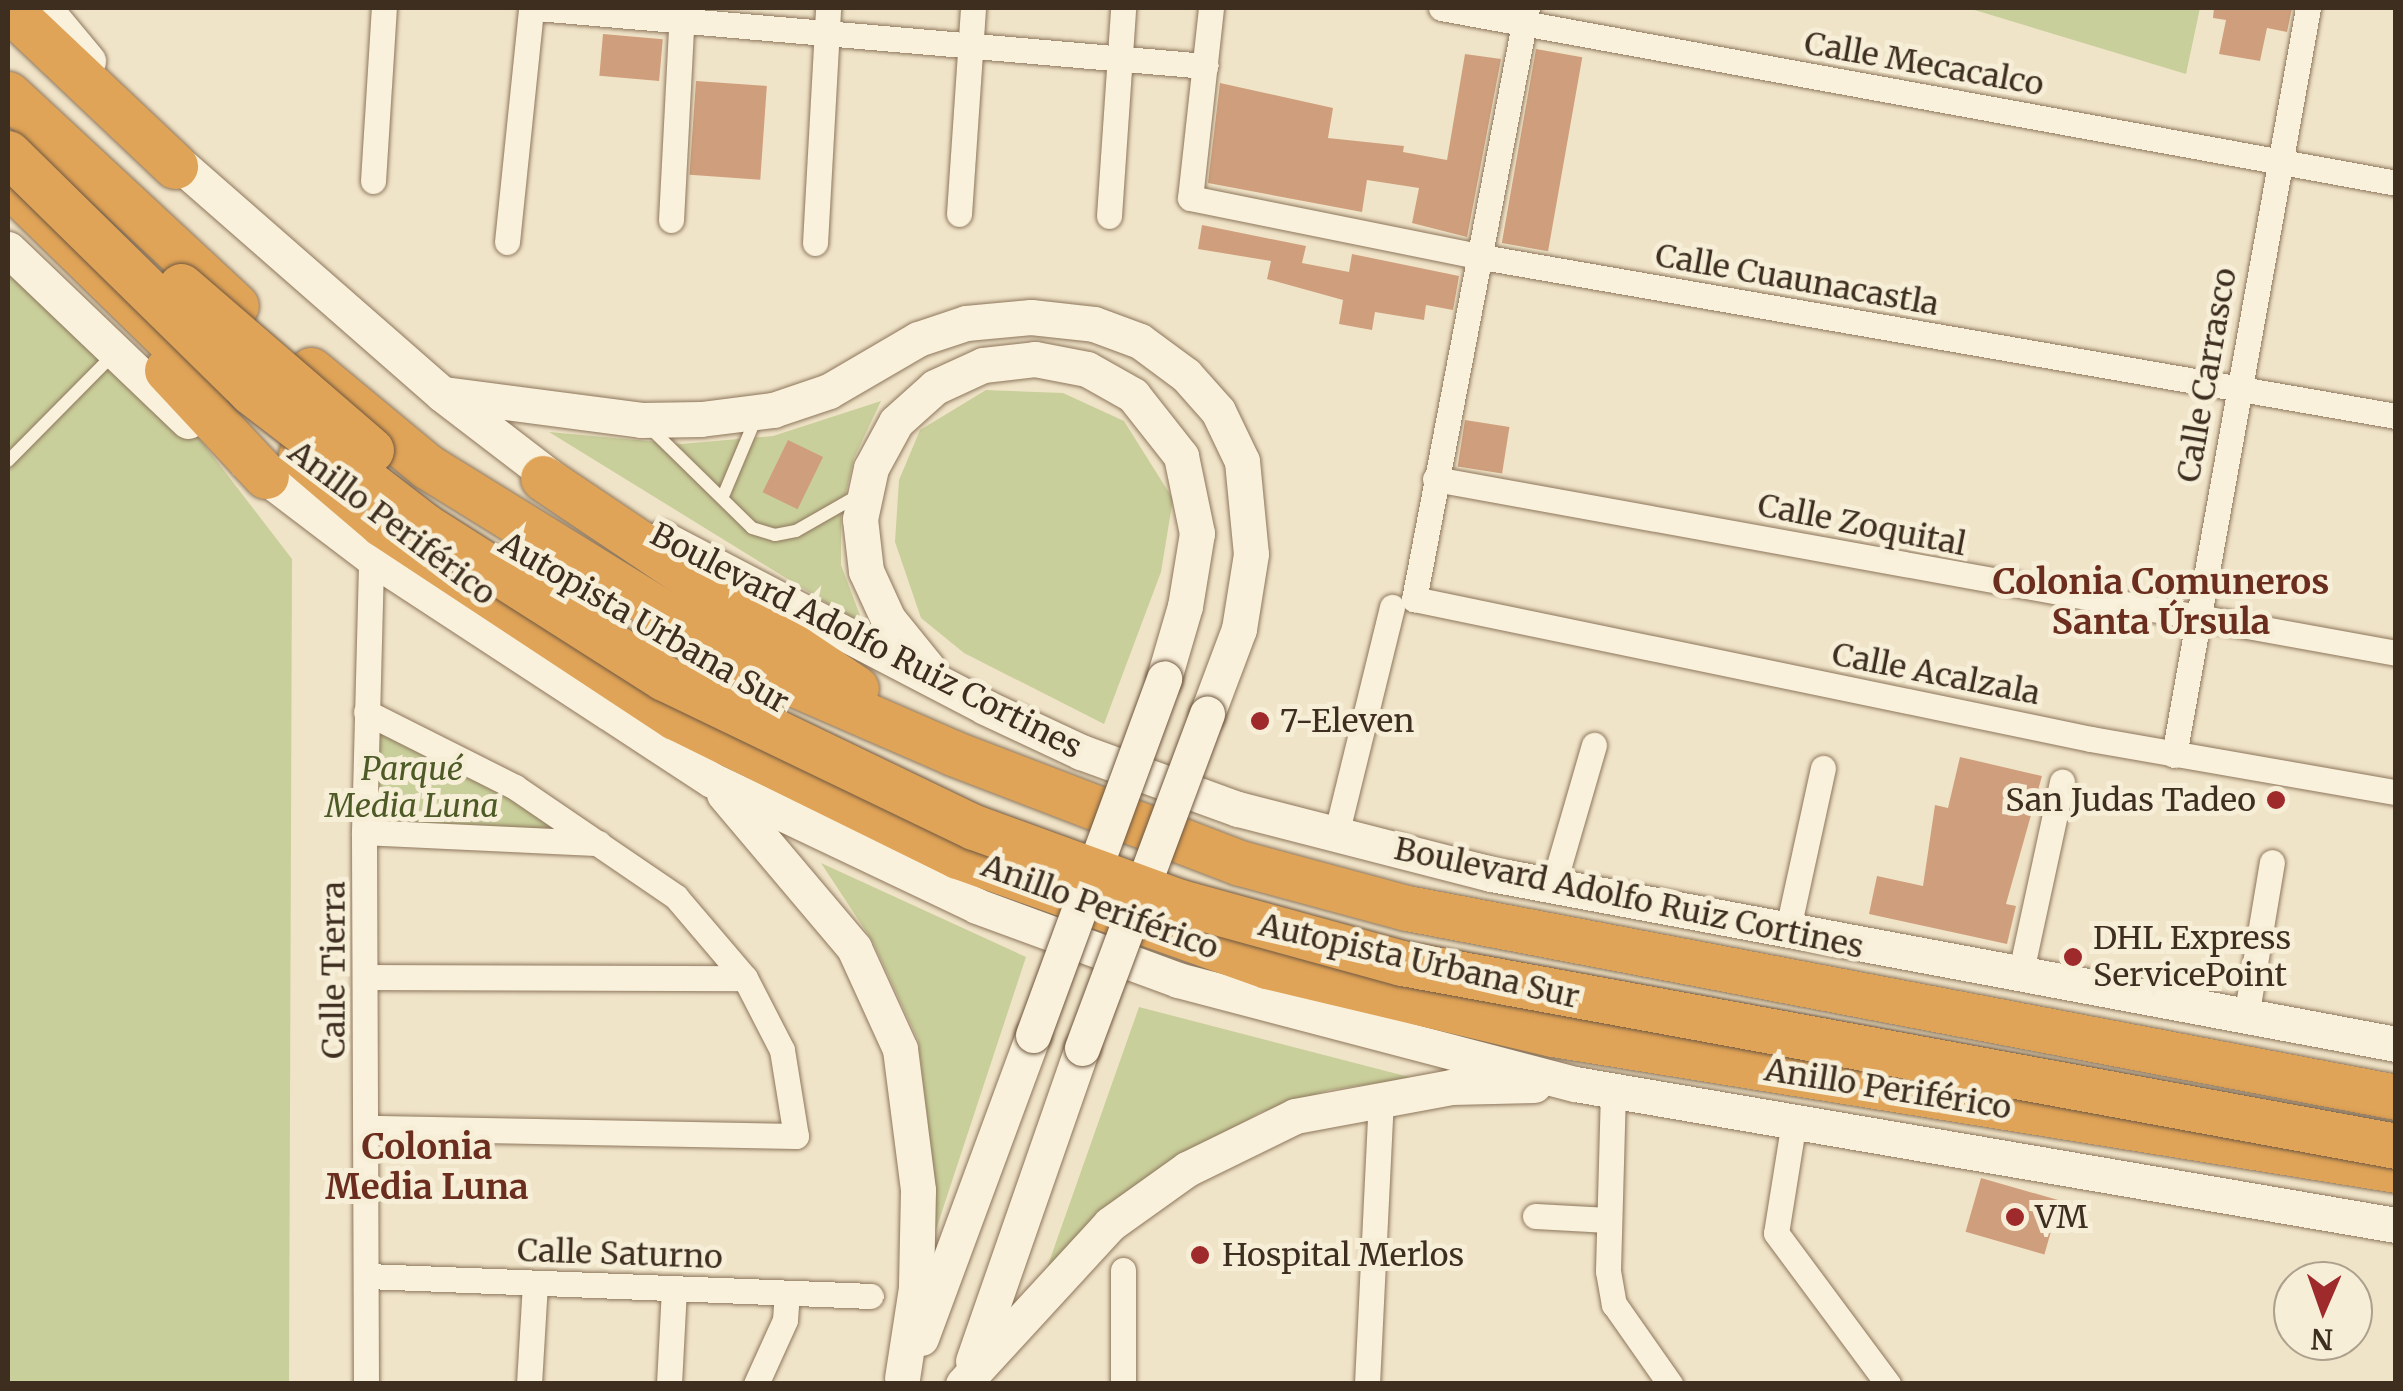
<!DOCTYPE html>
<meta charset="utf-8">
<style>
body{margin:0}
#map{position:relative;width:2403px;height:1391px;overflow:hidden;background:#f0e4c8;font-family:Merriweather,serif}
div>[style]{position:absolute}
.green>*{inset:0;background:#c9cf9b}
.building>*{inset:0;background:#cf9f7d;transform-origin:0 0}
.roads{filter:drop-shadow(0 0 2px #8d765c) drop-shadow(0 0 2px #8d765c)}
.lane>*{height:12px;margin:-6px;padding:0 6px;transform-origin:6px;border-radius:6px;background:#faf1dc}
.street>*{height:25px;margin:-12.5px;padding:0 12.5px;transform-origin:12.5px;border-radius:12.5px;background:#faf1dc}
.secondary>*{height:35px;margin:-17.5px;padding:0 17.5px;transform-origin:17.5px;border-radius:17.5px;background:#faf1dc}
.highway>*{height:45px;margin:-22.5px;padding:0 22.5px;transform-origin:22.5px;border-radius:22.5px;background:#e0a458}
.bridges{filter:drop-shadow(0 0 2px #6f573f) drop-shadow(0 0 2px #6f573f)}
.secondary-bridge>*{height:35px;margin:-17.5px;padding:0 17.5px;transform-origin:17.5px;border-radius:17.5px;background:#faf1dc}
.highway-bridge>*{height:45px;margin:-22.5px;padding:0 22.5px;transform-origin:22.5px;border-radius:22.5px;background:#e0a458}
.dots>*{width:28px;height:28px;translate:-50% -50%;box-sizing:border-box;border:5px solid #f7eed8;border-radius:50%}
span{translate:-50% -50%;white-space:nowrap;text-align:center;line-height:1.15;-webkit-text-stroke:10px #f7eed8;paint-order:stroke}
.street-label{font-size:32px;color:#3d2e20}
.poi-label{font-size:32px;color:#3d2e20}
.left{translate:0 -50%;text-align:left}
.right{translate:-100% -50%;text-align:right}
.park-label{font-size:32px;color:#4d5a26;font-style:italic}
.neighbourhood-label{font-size:35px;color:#6b2e1e;font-weight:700}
.frame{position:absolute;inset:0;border:10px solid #3d2e20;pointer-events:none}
.north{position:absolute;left:2273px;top:1261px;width:100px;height:100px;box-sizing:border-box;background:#f7eed8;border:2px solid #ada18e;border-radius:50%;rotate:182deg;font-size:28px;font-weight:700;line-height:40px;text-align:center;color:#3d2e20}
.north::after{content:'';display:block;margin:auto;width:35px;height:45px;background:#9e2a2b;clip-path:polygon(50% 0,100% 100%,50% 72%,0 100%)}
</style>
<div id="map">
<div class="green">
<i style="clip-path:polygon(1968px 8px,2200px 8px,2186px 74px)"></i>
<i style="clip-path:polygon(8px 252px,199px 438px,292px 559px,289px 1383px,8px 1383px)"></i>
<i style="clip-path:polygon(986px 390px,1063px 393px,1124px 421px,1173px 499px,1161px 572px,1104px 724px,964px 653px,921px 618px,895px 542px,899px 480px,920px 430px)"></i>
<i style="clip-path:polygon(881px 401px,854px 458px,841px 514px,841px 565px,864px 626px,549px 432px,681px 444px,773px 436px)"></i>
<i style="clip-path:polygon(366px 712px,599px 843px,364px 832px)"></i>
<i style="clip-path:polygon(821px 863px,1026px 957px,925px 1263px,928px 1123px,918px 1040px,873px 942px)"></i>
<i style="clip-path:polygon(1139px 1007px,1413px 1078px,1329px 1090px,1259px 1113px,1097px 1212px,1042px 1282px)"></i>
</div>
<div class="building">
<i style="clip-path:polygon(2214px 8px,2292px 8px,2287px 32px,2267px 28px,2260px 61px,2219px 54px,2226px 20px,2213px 18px)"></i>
<i style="left:603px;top:34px;width:60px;height:42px;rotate:5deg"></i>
<i style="left:1536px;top:49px;width:47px;height:197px;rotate:10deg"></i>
<i style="clip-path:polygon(1465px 54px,1501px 59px,1467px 237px,1412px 223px,1419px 188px,1367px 180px,1362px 212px,1208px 183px,1220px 83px,1333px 108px,1328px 138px,1404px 146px,1403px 152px,1447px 160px)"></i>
<i style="left:696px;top:81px;width:71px;height:94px;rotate:4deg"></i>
<i style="clip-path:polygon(1202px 225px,1306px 246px,1302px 263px,1349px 272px,1352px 254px,1459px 276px,1453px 310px,1426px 305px,1424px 320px,1375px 312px,1372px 330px,1339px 324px,1343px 300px,1267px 279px,1271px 261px,1198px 249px)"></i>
<i style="left:1465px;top:420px;width:45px;height:47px;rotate:9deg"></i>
<i style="left:788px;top:440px;width:39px;height:58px;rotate:26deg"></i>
<i style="clip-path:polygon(1960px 757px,2042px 776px,2006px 904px,2016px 906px,2007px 944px,1869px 914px,1877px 876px,1923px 886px,1935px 805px,1948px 808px)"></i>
<i style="left:1981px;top:1178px;width:82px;height:56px;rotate:16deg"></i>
</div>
<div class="roads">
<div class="lane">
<i style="left:649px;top:427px;width:144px;rotate:44.4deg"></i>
<i style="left:752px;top:528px;width:24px;rotate:17deg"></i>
<i style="left:775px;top:535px;width:21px;rotate:-11deg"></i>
<i style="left:796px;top:531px;width:70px;rotate:-29.8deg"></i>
<i style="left:8px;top:461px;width:151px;rotate:-45.3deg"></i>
<i style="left:724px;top:494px;width:82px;rotate:-67.2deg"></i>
</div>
<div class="street">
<i style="left:537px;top:8px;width:671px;rotate:4.96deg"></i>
<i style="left:1211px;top:8px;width:191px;rotate:96.3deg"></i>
<i style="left:1190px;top:198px;width:298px;rotate:11.4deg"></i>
<i style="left:1482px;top:257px;width:928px;rotate:9.87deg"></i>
<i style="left:1441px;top:8px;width:971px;rotate:10.38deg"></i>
<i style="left:1527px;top:8px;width:602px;rotate:100.82deg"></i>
<i style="left:1414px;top:599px;width:691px;rotate:11.68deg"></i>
<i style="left:2091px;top:739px;width:310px;rotate:9.9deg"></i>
<i style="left:373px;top:181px;width:173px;rotate:-86.4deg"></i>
<i style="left:959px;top:214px;width:206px;rotate:-86.1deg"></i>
<i style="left:1109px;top:216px;width:208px;rotate:-86.1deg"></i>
<i style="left:671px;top:220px;width:212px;rotate:-87deg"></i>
<i style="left:507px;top:242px;width:235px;rotate:-84.1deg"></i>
<i style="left:815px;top:243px;width:235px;rotate:-86.8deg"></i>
<i style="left:1435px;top:479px;width:977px;rotate:10.26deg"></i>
<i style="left:366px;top:712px;width:167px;rotate:26.7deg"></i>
<i style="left:515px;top:787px;width:195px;rotate:34.3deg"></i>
<i style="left:676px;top:897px;width:106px;rotate:49.6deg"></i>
<i style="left:745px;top:978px;width:81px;rotate:62.8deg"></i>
<i style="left:782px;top:1050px;width:87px;rotate:80.8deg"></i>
<i style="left:796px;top:1136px;width:430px;rotate:-178.9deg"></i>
<i style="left:2174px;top:755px;width:759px;rotate:-79.83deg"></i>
<i style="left:364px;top:832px;width:235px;rotate:2.7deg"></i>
<i style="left:1336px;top:835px;width:235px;rotate:-76.2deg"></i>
<i style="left:1553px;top:886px;width:147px;rotate:-73.8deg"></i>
<i style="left:1787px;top:933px;width:169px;rotate:-77.7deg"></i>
<i style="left:2020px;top:976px;width:199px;rotate:-77.8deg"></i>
<i style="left:370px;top:977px;width:375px;rotate:0.2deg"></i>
<i style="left:2246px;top:1017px;width:157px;rotate:-80.5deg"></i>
<i style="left:1613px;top:1091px;width:180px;rotate:91.6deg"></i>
<i style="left:1608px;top:1271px;width:34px;rotate:80deg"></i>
<i style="left:1614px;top:1304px;width:98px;rotate:55deg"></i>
<i style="left:1794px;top:1121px;width:113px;rotate:99.1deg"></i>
<i style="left:1776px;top:1233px;width:188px;rotate:53.4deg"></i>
<i style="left:1535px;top:1216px;width:74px;rotate:3.1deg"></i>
<i style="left:1123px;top:1270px;width:114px;rotate:90deg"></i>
<i style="left:367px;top:1276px;width:504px;rotate:2.27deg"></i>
<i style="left:366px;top:1384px;width:552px;rotate:-90.21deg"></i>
<i style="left:364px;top:832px;width:275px;rotate:-88.5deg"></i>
<i style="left:529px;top:1384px;width:101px;rotate:-86.6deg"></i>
<i style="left:669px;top:1384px;width:95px;rotate:-87deg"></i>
<i style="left:756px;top:1384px;width:70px;rotate:-65.6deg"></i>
<i style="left:785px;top:1320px;width:27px;rotate:-86deg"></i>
<i style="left:1367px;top:1384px;width:284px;rotate:-87.2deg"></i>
</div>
<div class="secondary">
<i style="left:44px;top:8px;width:69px;rotate:50.3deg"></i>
<i style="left:160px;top:147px;width:375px;rotate:41.2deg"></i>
<i style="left:442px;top:394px;width:158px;rotate:37.5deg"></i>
<i style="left:8px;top:249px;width:249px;rotate:43.7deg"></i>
<i style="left:444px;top:394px;width:199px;rotate:7.5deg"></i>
<i style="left:641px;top:420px;width:60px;rotate:-1deg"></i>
<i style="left:701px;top:419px;width:73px;rotate:-7.1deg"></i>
<i style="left:773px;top:410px;width:59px;rotate:-18.7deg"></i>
<i style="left:829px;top:391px;width:103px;rotate:-30.3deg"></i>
<i style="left:918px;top:339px;width:51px;rotate:-18.4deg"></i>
<i style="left:966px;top:323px;width:65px;rotate:-5.3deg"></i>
<i style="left:1031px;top:317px;width:63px;rotate:6.3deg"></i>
<i style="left:1094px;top:324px;width:49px;rotate:20.3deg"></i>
<i style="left:1140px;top:341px;width:57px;rotate:36.5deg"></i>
<i style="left:1186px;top:375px;width:48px;rotate:48.4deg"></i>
<i style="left:1218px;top:411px;width:55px;rotate:64.4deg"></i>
<i style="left:1242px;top:461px;width:93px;rotate:84.5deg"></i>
<i style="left:1251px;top:554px;width:76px;rotate:99.1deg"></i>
<i style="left:1239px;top:629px;width:91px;rotate:110.6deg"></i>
<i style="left:246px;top:462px;width:157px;rotate:37.2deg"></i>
<i style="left:371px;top:557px;width:407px;rotate:33.2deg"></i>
<i style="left:712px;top:780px;width:293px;rotate:25.4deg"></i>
<i style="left:977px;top:906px;width:214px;rotate:20.2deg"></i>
<i style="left:1178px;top:980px;width:410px;rotate:14.7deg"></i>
<i style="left:1575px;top:1084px;width:833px;rotate:9.75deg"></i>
<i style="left:662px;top:538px;width:365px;rotate:27.6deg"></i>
<i style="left:985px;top:707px;width:106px;rotate:25.1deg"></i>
<i style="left:1081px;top:752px;width:167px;rotate:20deg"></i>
<i style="left:1238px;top:809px;width:261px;rotate:14.4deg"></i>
<i style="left:1491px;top:874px;width:921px;rotate:10.64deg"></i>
<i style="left:927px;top:667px;width:62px;rotate:-129.1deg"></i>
<i style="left:888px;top:619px;width:53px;rotate:-114.6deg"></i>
<i style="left:866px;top:571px;width:52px;rotate:-96.6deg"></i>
<i style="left:860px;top:519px;width:52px;rotate:-77.8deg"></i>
<i style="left:871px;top:468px;width:52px;rotate:-61.5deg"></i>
<i style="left:896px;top:422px;width:52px;rotate:-41.9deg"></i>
<i style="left:935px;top:387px;width:53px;rotate:-24.6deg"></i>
<i style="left:983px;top:365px;width:52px;rotate:-6.6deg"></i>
<i style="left:1035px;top:359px;width:53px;rotate:10.9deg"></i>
<i style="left:1087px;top:369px;width:53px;rotate:29.5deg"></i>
<i style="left:1133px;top:395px;width:78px;rotate:51.8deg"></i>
<i style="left:1181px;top:456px;width:79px;rotate:78.3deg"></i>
<i style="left:1197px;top:533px;width:74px;rotate:99.3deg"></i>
<i style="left:1185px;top:606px;width:75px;rotate:106.3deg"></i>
<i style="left:724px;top:794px;width:202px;rotate:49.8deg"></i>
<i style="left:854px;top:948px;width:111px;rotate:65.5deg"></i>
<i style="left:900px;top:1049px;width:142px;rotate:82.7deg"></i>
<i style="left:918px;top:1190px;width:98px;rotate:91.2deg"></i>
<i style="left:916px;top:1288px;width:91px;rotate:98.8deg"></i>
<i style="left:921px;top:1338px;width:323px;rotate:-69.7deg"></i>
<i style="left:973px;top:1361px;width:331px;rotate:-70.8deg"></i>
<i style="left:963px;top:1384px;width:217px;rotate:-47.4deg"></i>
<i style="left:1110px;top:1224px;width:95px;rotate:-35.5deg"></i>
<i style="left:1187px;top:1169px;width:120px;rotate:-26.1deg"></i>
<i style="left:1295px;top:1116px;width:159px;rotate:-10.5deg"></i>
<i style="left:1451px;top:1087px;width:83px;rotate:-1.4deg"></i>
</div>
<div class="highway">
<i style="left:8px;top:8px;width:230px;rotate:43.4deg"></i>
<i style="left:8px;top:94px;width:311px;rotate:42.9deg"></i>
<i style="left:8px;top:183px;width:286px;rotate:44.3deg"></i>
<i style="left:167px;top:370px;width:145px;rotate:47deg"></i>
<i style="left:311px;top:370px;width:152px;rotate:39.7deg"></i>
<i style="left:428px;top:467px;width:371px;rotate:31.7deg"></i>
<i style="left:744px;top:662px;width:228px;rotate:23.5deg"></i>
<i style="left:953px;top:753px;width:307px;rotate:21deg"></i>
<i style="left:1240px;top:863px;width:173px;rotate:15.1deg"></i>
<i style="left:1407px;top:908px;width:1007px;rotate:10.82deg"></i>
<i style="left:301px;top:455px;width:106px;rotate:40.4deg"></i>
<i style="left:382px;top:524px;width:351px;rotate:33.4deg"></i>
<i style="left:675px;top:717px;width:315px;rotate:26.2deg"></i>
<i style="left:958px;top:856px;width:328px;rotate:19.6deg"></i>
<i style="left:1267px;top:966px;width:294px;rotate:13.4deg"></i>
<i style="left:1553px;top:1034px;width:854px;rotate:9.16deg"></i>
<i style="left:543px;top:478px;width:377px;rotate:33.9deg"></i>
</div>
</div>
<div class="bridges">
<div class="secondary-bridge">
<i style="left:1033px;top:1035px;width:380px;rotate:-69.8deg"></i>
<i style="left:1082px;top:1048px;width:357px;rotate:-69.5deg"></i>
</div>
<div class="highway-bridge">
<i style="left:8px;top:153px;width:341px;rotate:44.5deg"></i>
<i style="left:251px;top:392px;width:220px;rotate:37.6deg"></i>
<i style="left:425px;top:526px;width:283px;rotate:32.5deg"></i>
<i style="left:664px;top:678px;width:344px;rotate:25.7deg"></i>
<i style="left:974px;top:827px;width:219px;rotate:20deg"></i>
<i style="left:1180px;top:902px;width:230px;rotate:15.4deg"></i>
<i style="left:1402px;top:963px;width:1011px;rotate:10.43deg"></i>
<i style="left:181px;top:286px;width:251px;rotate:40.8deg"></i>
</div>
</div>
<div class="dots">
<i style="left:1260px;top:721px;background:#9e2a2b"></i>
<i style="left:2276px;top:800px;background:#9e2a2b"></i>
<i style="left:2073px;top:957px;background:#9e2a2b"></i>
<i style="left:2015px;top:1217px;background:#9e2a2b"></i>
<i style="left:1200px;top:1255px;background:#9e2a2b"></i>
</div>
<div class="street-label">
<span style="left:1924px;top:64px;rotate:10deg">Calle Mecacalco</span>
<span style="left:1797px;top:280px;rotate:10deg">Calle Cuaunacastla</span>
<span style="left:2207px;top:375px;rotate:-80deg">Calle Carrasco</span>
<span style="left:392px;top:523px;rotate:37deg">Anillo Periférico</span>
<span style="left:1862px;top:525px;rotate:11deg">Calle Zoquital</span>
<span style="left:644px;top:623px;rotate:30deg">Autopista Urbana Sur</span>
<span style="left:866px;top:641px;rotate:27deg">Boulevard Adolfo Ruiz Cortines</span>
<span style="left:1936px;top:674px;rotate:11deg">Calle Acalzala</span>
<span style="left:1629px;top:898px;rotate:12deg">Boulevard Adolfo Ruiz Cortines</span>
<span style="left:1100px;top:907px;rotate:20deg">Anillo Periférico</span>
<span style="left:1419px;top:961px;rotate:13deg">Autopista Urbana Sur</span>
<span style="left:334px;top:970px;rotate:-90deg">Calle Tierra</span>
<span style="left:1888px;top:1089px;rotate:9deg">Anillo Periférico</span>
<span style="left:620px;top:1254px;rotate:2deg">Calle Saturno</span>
</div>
<div class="poi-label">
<span class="left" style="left:1280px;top:721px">7-Eleven</span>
<span class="right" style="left:2256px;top:800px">San Judas Tadeo</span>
<span class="left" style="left:2093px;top:957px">DHL Express<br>ServicePoint</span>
<span class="left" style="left:2035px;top:1217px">VM</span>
<span class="left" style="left:1222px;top:1255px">Hospital Merlos</span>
</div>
<div class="park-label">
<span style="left:412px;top:788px">Parqué<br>Media Luna</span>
</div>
<div class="neighbourhood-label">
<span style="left:2161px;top:602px">Colonia Comuneros<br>Santa Úrsula</span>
<span style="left:427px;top:1167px">Colonia<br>Media Luna</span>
</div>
<div class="frame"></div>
<div class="north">N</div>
</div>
